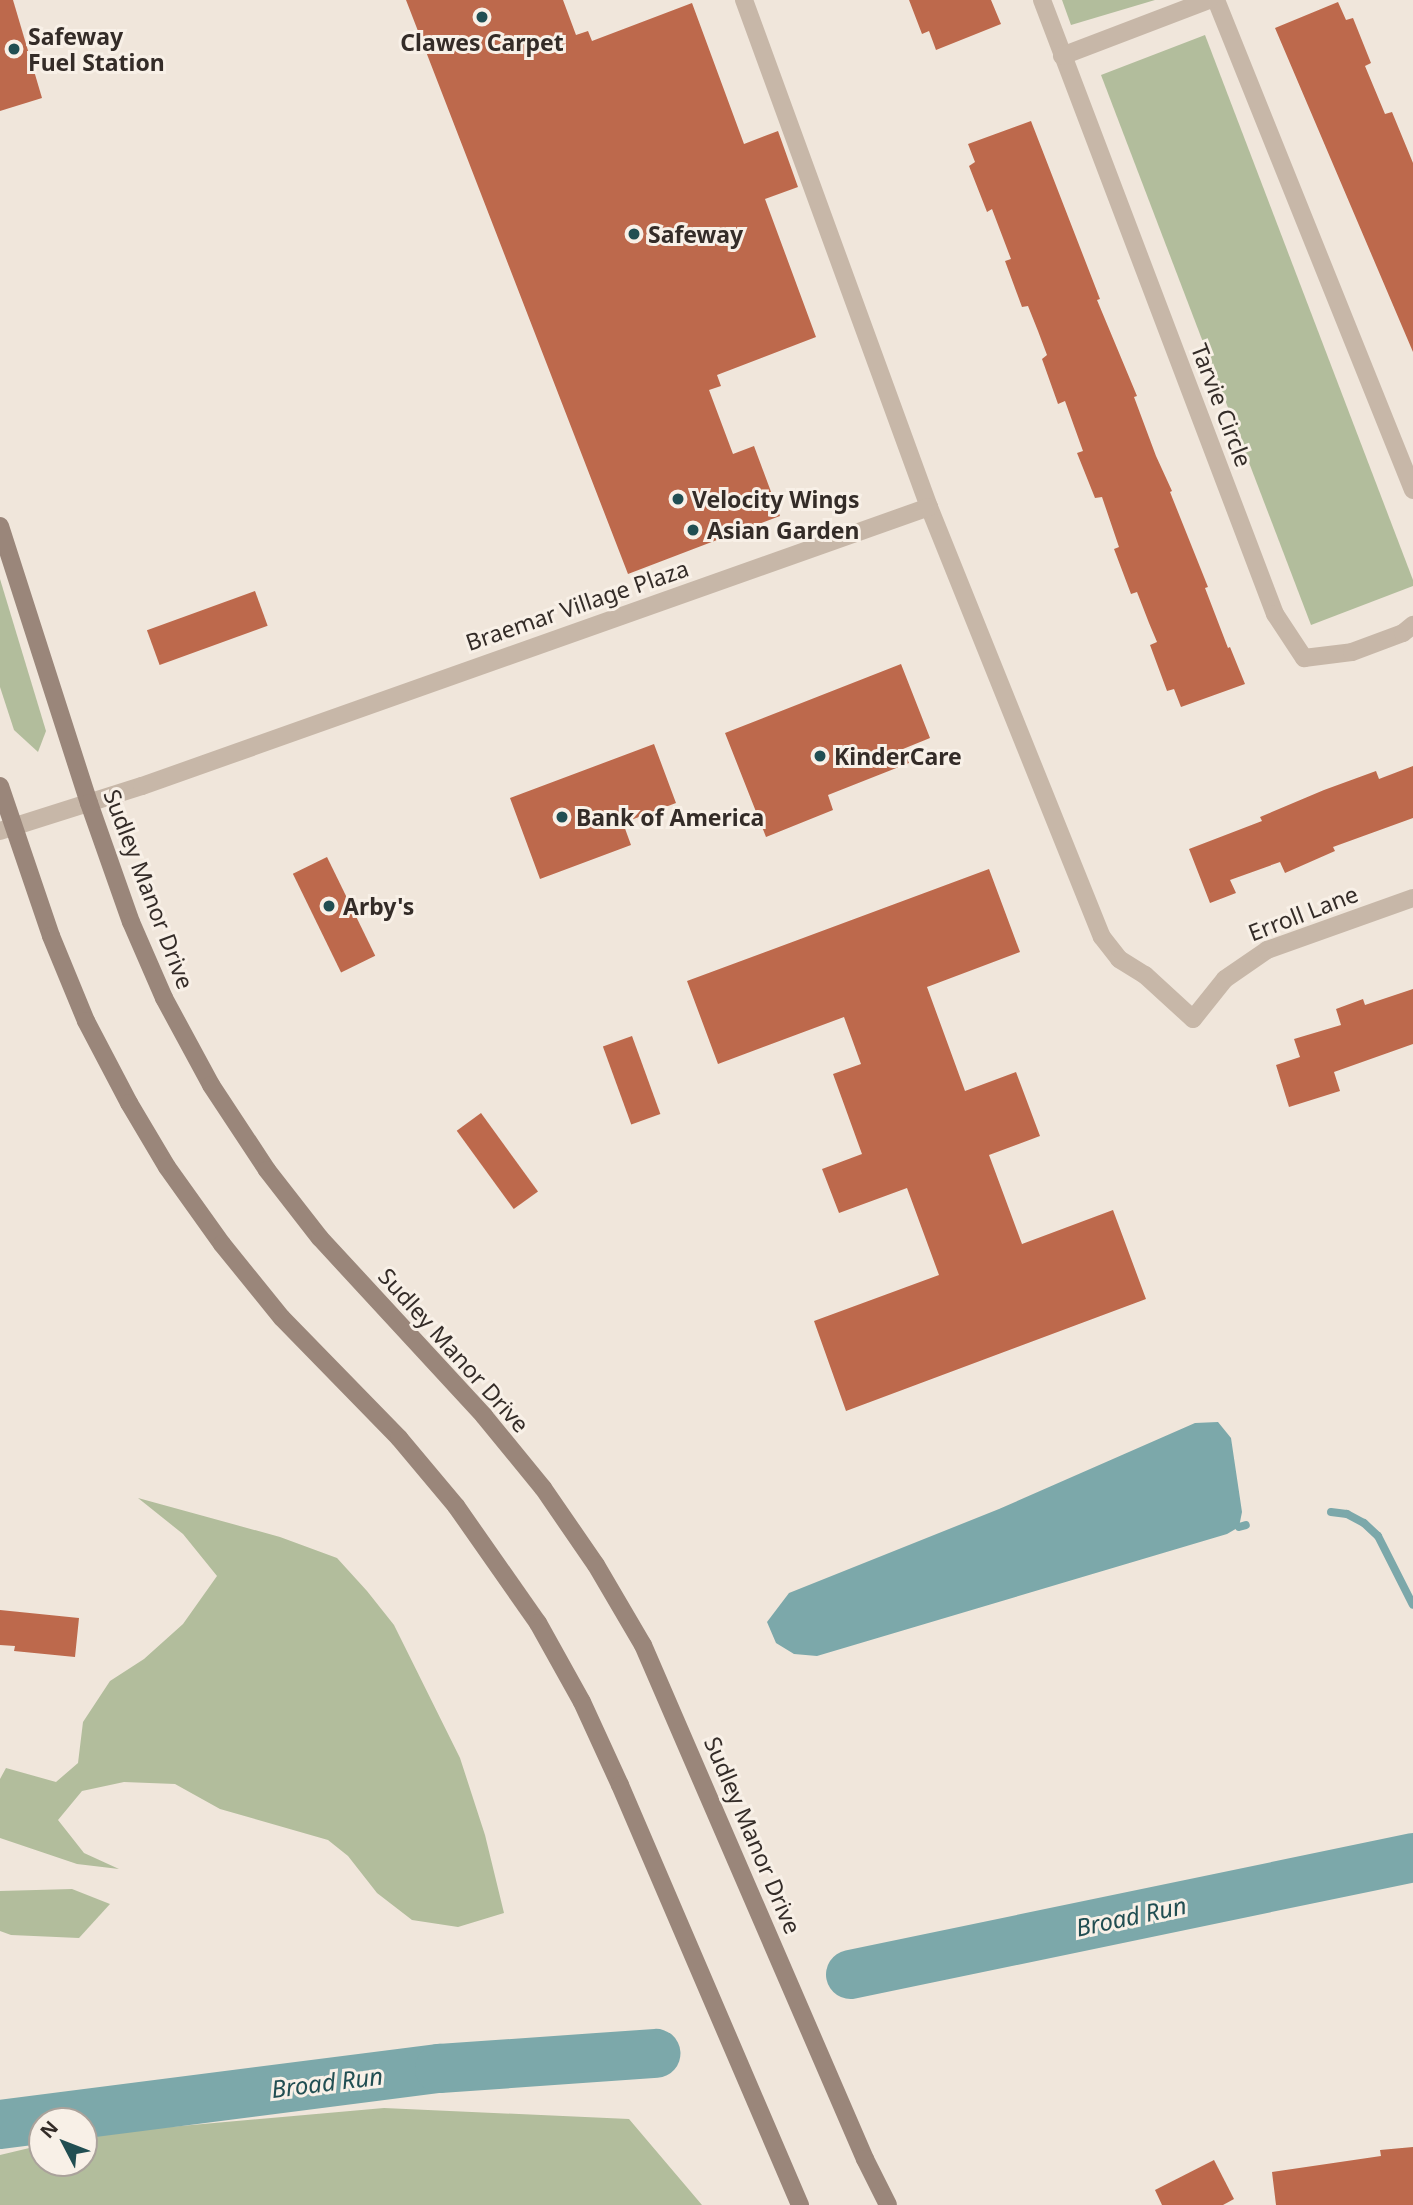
<!DOCTYPE html>
<style>
body{margin:0}
#map{position:relative;width:1413px;height:2205px;overflow:hidden;background:#f0e6db;font-family:"Noto Sans",sans-serif}
div>[style]{position:absolute}
.green>*{inset:0;background:#b2bd9c}
.water>*{inset:0;background:#7ca8aa}
.stream>*{height:8px;margin:-4px;padding:0 4px;transform-origin:4px;border-radius:4px;background:#7ca8aa}
.river>*{height:49px;margin:-24.5px;padding:0 24.5px;transform-origin:24.5px;border-radius:24.5px;background:#7ca8aa}
.building>*{inset:0;background:#bd694c;transform-origin:0 0}
.minor>*{height:18px;margin:-9px;padding:0 9px;transform-origin:9px;border-radius:9px;background:#c7b7a8}
.secondary>*{height:18px;margin:-9px;padding:0 9px;transform-origin:9px;border-radius:9px;background:#9a867a}
.dots>*{width:19px;height:19px;translate:-50% -50%;box-sizing:border-box;border:4px solid #f8f0e7;border-radius:50%}
span{translate:-50% -50%;white-space:nowrap;text-align:center;line-height:1.15;-webkit-text-stroke:6px #f8f0e7;paint-order:stroke}
.poi-label{font-size:23px;color:#342c28;font-weight:700}
.left{translate:0 -50%;text-align:left}
.street-label{font-size:23px;color:#342c28}
.water-label{font-size:24px;color:#214e52;font-style:italic}
.north{position:absolute;left:28px;top:2107px;width:70px;height:70px;box-sizing:border-box;background:#f8f0e7;border:2px solid #aaa29b;border-radius:50%;rotate:312deg;font-size:19px;font-weight:700;line-height:28px;text-align:center;color:#342c28}
.north::after{content:'';display:block;margin:auto;width:24px;height:32px;background:#214e52;clip-path:polygon(50% 0,100% 100%,50% 72%,0 100%)}
</style>
<div id="map">
<div class="green">
<i style="clip-path:polygon(1062px 0,1155px 0,1071px 25px)"></i>
<i style="clip-path:polygon(1205px 35px,1413px 580px,1413px 586px,1311px 625px,1101px 75px)"></i>
<i style="clip-path:polygon(0 579px,46px 731px,38px 752px,14px 730px,0 687px)"></i>
<i style="clip-path:polygon(138px 1498px,280px 1537px,337px 1558px,367px 1591px,394px 1625px,460px 1758px,485px 1835px,504px 1913px,458px 1927px,412px 1920px,377px 1893px,348px 1856px,328px 1840px,220px 1809px,175px 1784px,124px 1782px,82px 1791px,58px 1820px,84px 1853px,119px 1869px,77px 1864px,0 1838px,0 1779px,6px 1768px,56px 1782px,78px 1763px,83px 1722px,110px 1681px,144px 1659px,183px 1624px,217px 1576px,183px 1534px)"></i>
<i style="clip-path:polygon(72px 1889px,110px 1904px,79px 1938px,11px 1935px,0 1931px,0 1891px)"></i>
<i style="clip-path:polygon(384px 2108px,629px 2119px,702px 2205px,0 2205px,0 2155px,42px 2145px,42px 2163px,84px 2163px,84px 2135px,91px 2134px)"></i>
</div>
<div class="water">
<i style="clip-path:polygon(1218px 1422px,1231px 1438px,1242px 1512px,1239px 1527px,1227px 1534px,817px 1656px,794px 1654px,776px 1643px,767px 1622px,789px 1593px,999px 1509px,1195px 1423px)"></i>
</div>
<div class="stream">
<i style="left:1331px;top:1512px;width:16px;rotate:7deg"></i>
<i style="left:1347px;top:1514px;width:19px;rotate:28deg"></i>
<i style="left:1364px;top:1523px;width:19px;rotate:43deg"></i>
<i style="left:1378px;top:1536px;width:77px;rotate:63.1deg"></i>
<i style="left:1239px;top:1527px;width:7px;rotate:-16deg"></i>
</div>
<div class="river">
<i style="left:850px;top:1974px;width:575px;rotate:-11.74deg"></i>
<i style="left:0;top:2124px;width:443px;rotate:-7.3deg"></i>
<i style="left:439px;top:2068px;width:217px;rotate:-4deg"></i>
</div>
<div class="building">
<i style="clip-path:polygon(0 0,13px 0,42px 98px,0 111px)"></i>
<i style="clip-path:polygon(406px 0,563px 0,576px 35px,588px 31px,592px 41px,692px 3px,744px 144px,778px 131px,798px 187px,765px 199px,816px 337px,717px 375px,721px 386px,709px 390px,733px 454px,754px 446px,780px 516px,628px 574px)"></i>
<i style="clip-path:polygon(909px 0,991px 0,1001px 24px,936px 50px,929px 31px,922px 34px)"></i>
<i style="clip-path:polygon(1338px 2px,1346px 20px,1353px 18px,1371px 63px,1365px 66px,1385px 114px,1392px 112px,1413px 163px,1413px 352px,1275px 28px)"></i>
<i style="clip-path:polygon(1031px 121px,1100px 299px,1097px 300px,1137px 396px,1134px 397px,1156px 456px,1172px 491px,1170px 492px,1208px 587px,1205px 588px,1228px 648px,1230px 647px,1245px 684px,1181px 707px,1174px 689px,1167px 691px,1150px 645px,1157px 642px,1149px 623px,1137px 592px,1131px 594px,1114px 549px,1119px 547px,1102px 497px,1095px 498px,1077px 453px,1083px 451px,1065px 401px,1058px 404px,1042px 359px,1047px 355px,1038px 331px,1028px 306px,1022px 307px,1005px 261px,1011px 259px,992px 209px,987px 212px,969px 166px,975px 162px,968px 144px)"></i>
<i style="left:255px;top:591px;width:37px;height:115px;rotate:70deg"></i>
<i style="clip-path:polygon(901px 664px,930px 738px,903px 749px,909px 763px,828px 795px,833px 810px,766px 837px,725px 733px)"></i>
<i style="clip-path:polygon(654px 744px,676px 803px,623px 823px,631px 845px,540px 879px,510px 798px)"></i>
<i style="clip-path:polygon(1413px 766px,1413px 818px,1333px 847px,1335px 851px,1285px 873px,1280px 862px,1230px 880px,1236px 893px,1210px 903px,1189px 849px,1262px 821px,1260px 817px,1324px 790px,1376px 771px,1379px 779px)"></i>
<i style="left:327px;top:857px;width:110px;height:38px;rotate:64deg"></i>
<i style="clip-path:polygon(989px 869px,1020px 952px,927px 987px,965px 1091px,1016px 1072px,1040px 1136px,989px 1155px,1022px 1244px,1113px 1210px,1146px 1299px,846px 1411px,814px 1321px,939px 1275px,907px 1188px,839px 1213px,822px 1169px,862px 1154px,833px 1074px,861px 1064px,844px 1017px,718px 1064px,687px 981px)"></i>
<i style="clip-path:polygon(1413px 989px,1413px 1044px,1334px 1072px,1340px 1091px,1289px 1107px,1276px 1065px,1300px 1057px,1294px 1039px,1341px 1025px,1336px 1009px,1363px 999px,1365px 1005px)"></i>
<i style="left:632px;top:1036px;width:83px;height:31px;rotate:70deg"></i>
<i style="left:481px;top:1113px;width:97px;height:30px;rotate:54deg"></i>
<i style="clip-path:polygon(0 1610px,79px 1618px,75px 1657px,14px 1651px,15px 1646px,0 1645px)"></i>
<i style="clip-path:polygon(1413px 2147px,1413px 2205px,1276px 2205px,1272px 2172px,1381px 2156px,1380px 2150px)"></i>
<i style="clip-path:polygon(1214px 2160px,1234px 2199px,1223px 2205px,1162px 2205px,1155px 2190px)"></i>
</div>
<div class="minor">
<i style="left:744px;top:0;width:540px;rotate:69.95deg"></i>
<i style="left:929px;top:507px;width:463px;rotate:68.1deg"></i>
<i style="left:1102px;top:937px;width:28px;rotate:52deg"></i>
<i style="left:1119px;top:959px;width:31px;rotate:32deg"></i>
<i style="left:1145px;top:975px;width:65px;rotate:42.5deg"></i>
<i style="left:1193px;top:1019px;width:51px;rotate:-51.3deg"></i>
<i style="left:1225px;top:979px;width:51px;rotate:-34.6deg"></i>
<i style="left:1267px;top:950px;width:155px;rotate:-19.6deg"></i>
<i style="left:1042px;top:0;width:657px;rotate:69.22deg"></i>
<i style="left:1275px;top:614px;width:53px;rotate:56.6deg"></i>
<i style="left:1304px;top:658px;width:48px;rotate:-7.1deg"></i>
<i style="left:1352px;top:652px;width:54px;rotate:-20.4deg"></i>
<i style="left:1403px;top:633px;width:13px;rotate:-39deg"></i>
<i style="left:1216px;top:0;width:528px;rotate:68.1deg"></i>
<i style="left:1062px;top:56px;width:157px;rotate:-20.9deg"></i>
<i style="left:0;top:831px;width:149px;rotate:-17.6deg"></i>
<i style="left:142px;top:786px;width:835px;rotate:-19.52deg"></i>
</div>
<div class="secondary">
<i style="left:0;top:526px;width:291px;rotate:72.2deg"></i>
<i style="left:89px;top:803px;width:126px;rotate:70.6deg"></i>
<i style="left:131px;top:922px;width:83px;rotate:66.5deg"></i>
<i style="left:164px;top:998px;width:99px;rotate:61.6deg"></i>
<i style="left:211px;top:1085px;width:102px;rotate:56.6deg"></i>
<i style="left:267px;top:1170px;width:86px;rotate:52.1deg"></i>
<i style="left:320px;top:1238px;width:242px;rotate:47.3deg"></i>
<i style="left:484px;top:1416px;width:93px;rotate:50.7deg"></i>
<i style="left:543px;top:1488px;width:93px;rotate:55.5deg"></i>
<i style="left:596px;top:1565px;width:93px;rotate:59.6deg"></i>
<i style="left:643px;top:1645px;width:560px;rotate:66.64deg"></i>
<i style="left:865px;top:2159px;width:51px;rotate:63.4deg"></i>
<i style="left:0;top:786px;width:158px;rotate:71.2deg"></i>
<i style="left:51px;top:936px;width:92px;rotate:67.6deg"></i>
<i style="left:86px;top:1021px;width:93px;rotate:62.3deg"></i>
<i style="left:129px;top:1103px;width:74px;rotate:59.3deg"></i>
<i style="left:167px;top:1167px;width:95px;rotate:54.5deg"></i>
<i style="left:222px;top:1244px;width:95px;rotate:51deg"></i>
<i style="left:282px;top:1318px;width:168px;rotate:45.7deg"></i>
<i style="left:399px;top:1438px;width:89px;rotate:50deg"></i>
<i style="left:456px;top:1506px;width:143px;rotate:55deg"></i>
<i style="left:538px;top:1623px;width:90px;rotate:60.9deg"></i>
<i style="left:582px;top:1702px;width:91px;rotate:65.4deg"></i>
<i style="left:620px;top:1785px;width:457px;rotate:66.8deg"></i>
</div>
<div class="dots">
<i style="left:482px;top:17px;background:#214e52"></i>
<i style="left:14px;top:49px;background:#214e52"></i>
<i style="left:634px;top:234px;background:#214e52"></i>
<i style="left:678px;top:499px;background:#214e52"></i>
<i style="left:693px;top:530px;background:#214e52"></i>
<i style="left:820px;top:756px;background:#214e52"></i>
<i style="left:562px;top:817px;background:#214e52"></i>
<i style="left:329px;top:906px;background:#214e52"></i>
</div>
<div class="poi-label">
<span class="left" style="left:28px;top:49px">Safeway<br>Fuel Station</span>
<span style="left:482px;top:42px">Clawes Carpet</span>
<span class="left" style="left:648px;top:234px">Safeway</span>
<span class="left" style="left:692px;top:499px">Velocity Wings</span>
<span class="left" style="left:707px;top:530px">Asian Garden</span>
<span class="left" style="left:834px;top:756px">KinderCare</span>
<span class="left" style="left:576px;top:817px">Bank of America</span>
<span class="left" style="left:343px;top:906px">Arby's</span>
</div>
<div class="street-label">
<span style="left:1222px;top:405px;rotate:69deg">Tarvie Circle</span>
<span style="left:577px;top:605px;rotate:-19deg">Braemar Village Plaza</span>
<span style="left:149px;top:889px;rotate:69deg">Sudley Manor Drive</span>
<span style="left:1303px;top:913px;rotate:-21deg">Erroll Lane</span>
<span style="left:454px;top:1350px;rotate:48deg">Sudley Manor Drive</span>
<span style="left:753px;top:1835px;rotate:67deg">Sudley Manor Drive</span>
</div>
<div class="water-label">
<span style="left:1131px;top:1916px;rotate:-12deg">Broad Run</span>
<span style="left:327px;top:2082px;rotate:-7deg">Broad Run</span>
</div>
<div class="north">N</div>
</div>
